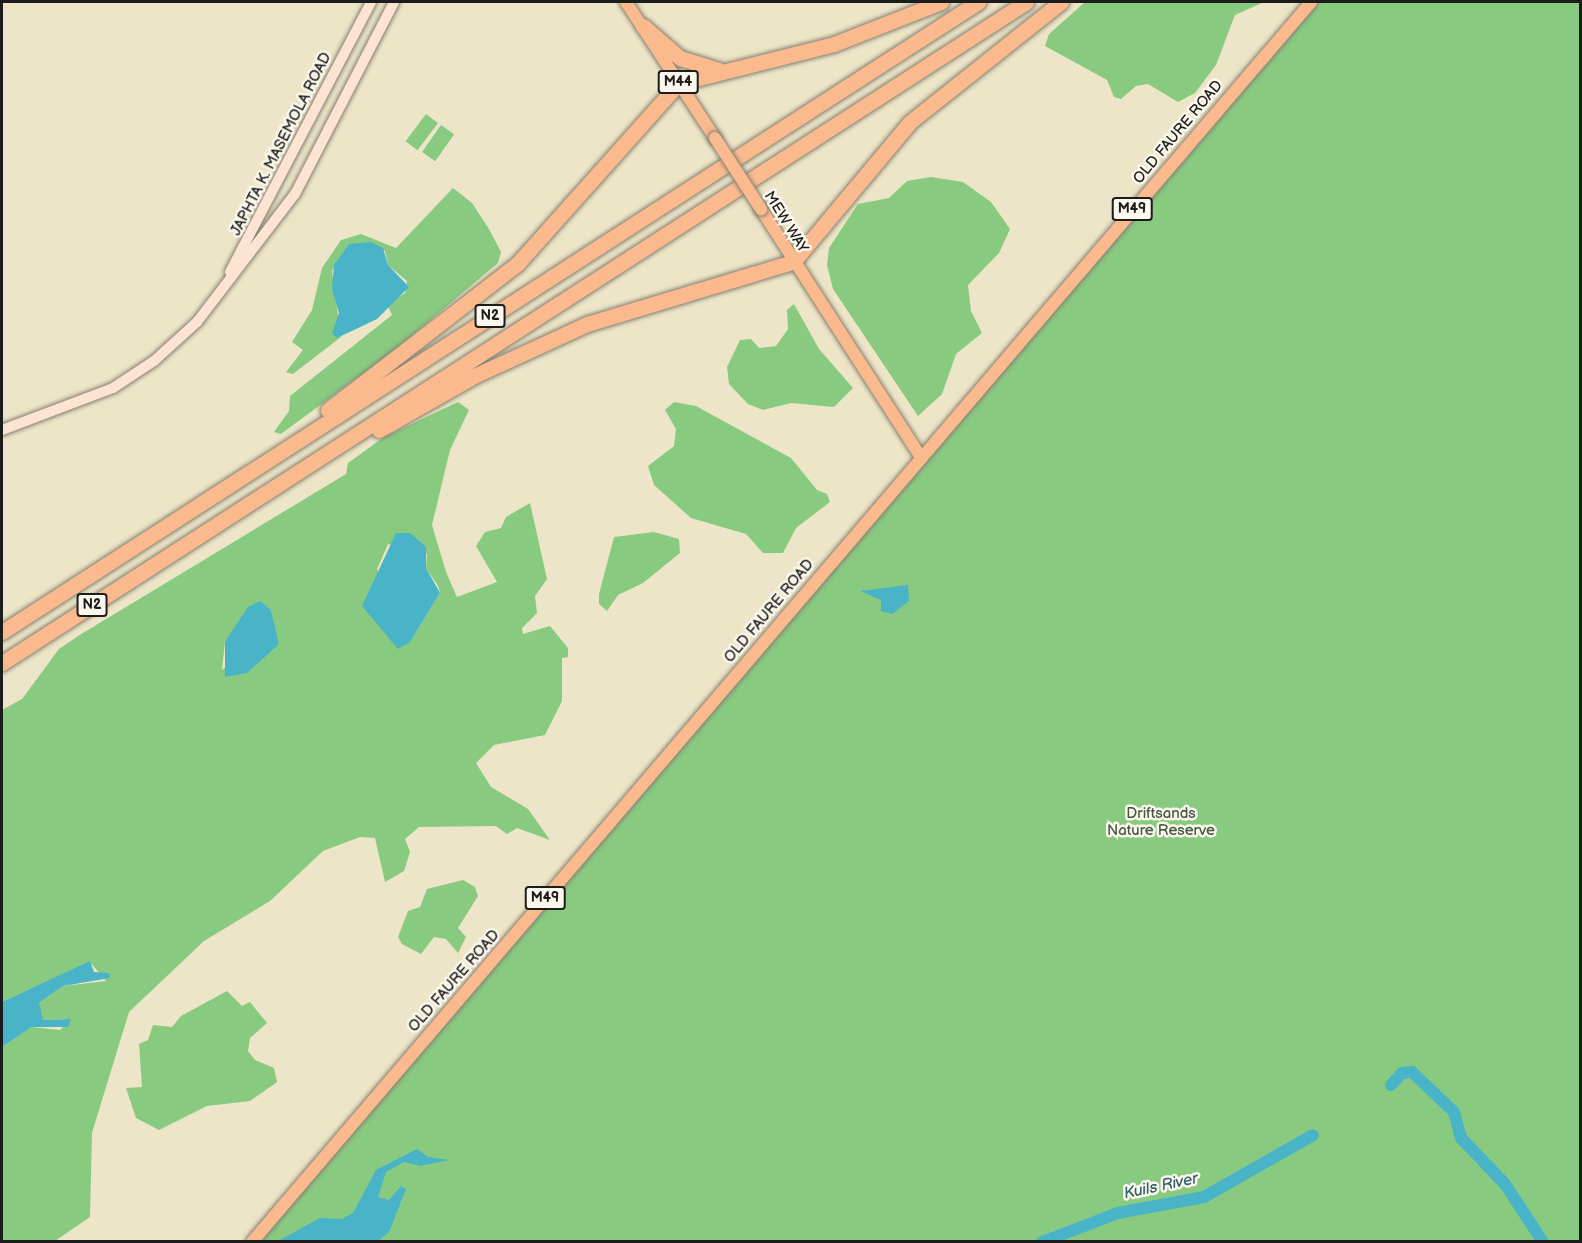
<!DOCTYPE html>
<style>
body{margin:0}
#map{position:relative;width:1582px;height:1243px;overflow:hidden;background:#ede5c7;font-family:"Balsamiq Sans",sans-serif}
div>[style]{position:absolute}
.green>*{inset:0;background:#89ca81;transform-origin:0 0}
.water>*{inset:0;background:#49b4c7}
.river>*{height:12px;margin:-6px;padding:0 6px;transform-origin:6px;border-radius:6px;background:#49b4c7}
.roads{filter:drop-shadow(0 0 2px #848072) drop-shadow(0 0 2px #848072)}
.secondary>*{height:10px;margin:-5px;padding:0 5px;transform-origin:5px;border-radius:5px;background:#fde3d1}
.primary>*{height:12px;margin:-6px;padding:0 6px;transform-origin:6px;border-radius:6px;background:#fbba8d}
.highway>*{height:15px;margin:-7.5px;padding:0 7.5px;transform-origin:7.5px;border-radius:7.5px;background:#fbba8d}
.bridges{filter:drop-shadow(0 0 2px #848072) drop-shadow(0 0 2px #848072)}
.primary-bridge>*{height:12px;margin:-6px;padding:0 6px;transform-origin:6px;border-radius:6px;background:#fbba8d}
span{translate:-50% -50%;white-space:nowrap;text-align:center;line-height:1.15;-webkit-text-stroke:5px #fbf7ec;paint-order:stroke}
.shield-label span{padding:2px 4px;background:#fbf7ec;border:2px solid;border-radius:4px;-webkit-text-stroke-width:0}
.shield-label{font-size:14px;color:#1c1c1c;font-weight:700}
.street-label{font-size:15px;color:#1c1c1c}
.park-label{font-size:15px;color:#42593f}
.water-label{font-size:16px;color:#306069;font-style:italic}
.frame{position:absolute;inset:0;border:3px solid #1c1c1c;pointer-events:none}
</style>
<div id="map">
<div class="green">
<i style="clip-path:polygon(1085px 2px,1264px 2px,1235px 15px,1216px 65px,1195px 93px,1178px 102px,1148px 84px,1136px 86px,1121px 99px,1114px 97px,1107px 80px,1045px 46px,1049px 34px)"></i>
<i style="clip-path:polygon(1319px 2px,1580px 2px,1580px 1241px,260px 1242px,565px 876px,1257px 66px)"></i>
<i style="left:426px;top:114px;width:15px;height:34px;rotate:37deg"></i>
<i style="left:441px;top:125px;width:16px;height:33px;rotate:35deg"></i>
<i style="clip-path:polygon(931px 177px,963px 182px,991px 202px,1010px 229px,999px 253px,968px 285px,971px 311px,982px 333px,956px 354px,942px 394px,918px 416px,833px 289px,827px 265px,829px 248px,858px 204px,889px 198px,907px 181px)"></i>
<i style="clip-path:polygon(453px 188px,472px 203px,489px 229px,501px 252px,498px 263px,396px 349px,281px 434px,274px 432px,289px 411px,290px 396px,392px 315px,387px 304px,405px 293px,407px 281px,388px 265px,385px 251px,349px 244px,332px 271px,341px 337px,293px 374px,286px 372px,303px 350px,292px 342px,312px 310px,322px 268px,341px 240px,361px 234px,396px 248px)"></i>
<i style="clip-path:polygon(794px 304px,819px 349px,853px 388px,834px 407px,791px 403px,763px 410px,748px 404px,729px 384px,727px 367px,740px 340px,751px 339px,759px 348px,776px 346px,788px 329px,787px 310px)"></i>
<i style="clip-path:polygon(evenodd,458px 402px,469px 410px,450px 450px,432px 525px,446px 572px,457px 597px,497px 582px,476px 546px,485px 532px,501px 528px,506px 517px,530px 503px,547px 579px,535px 596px,537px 613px,522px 628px,523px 634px,550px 626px,568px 648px,568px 657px,562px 658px,562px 701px,545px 735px,494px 745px,476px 763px,491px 787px,528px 809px,550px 840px,517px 828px,507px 834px,496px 826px,419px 827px,405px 839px,410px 852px,404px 871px,385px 882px,375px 838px,360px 837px,323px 851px,270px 901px,204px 941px,129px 1012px,92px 1133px,90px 1217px,55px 1241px,2px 1241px,2px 1047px,32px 1027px,60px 1030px,71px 1019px,43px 1020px,37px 1013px,39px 1003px,63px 986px,106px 981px,90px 962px,2px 1002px,2px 710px,22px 699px,59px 649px,78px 636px,346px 474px,348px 463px,384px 437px,458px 402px,388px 544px,427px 554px,426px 568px,438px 586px,440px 593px,410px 642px,377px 569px,388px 544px,458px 402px,271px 610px,274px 624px,222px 670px,225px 642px,271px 610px)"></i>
<i style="clip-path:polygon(674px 402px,696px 406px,791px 458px,817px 490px,827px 494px,830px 502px,796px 528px,783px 553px,763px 553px,746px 534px,691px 518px,654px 485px,648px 466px,674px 446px,676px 429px,665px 410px)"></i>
<i style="clip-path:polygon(654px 532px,679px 539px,680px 553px,643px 583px,618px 595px,607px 611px,599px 604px,599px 594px,614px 537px)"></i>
<i style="clip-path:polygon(463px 880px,475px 887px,478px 896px,458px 928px,466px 937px,458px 953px,446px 939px,434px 937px,421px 954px,402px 944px,398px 937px,408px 911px,420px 907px,427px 889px)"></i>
<i style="clip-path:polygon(227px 991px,242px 1006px,250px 1002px,267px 1023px,250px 1038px,248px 1051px,255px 1060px,274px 1068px,277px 1082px,250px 1101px,207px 1106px,159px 1130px,136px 1118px,126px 1088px,142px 1087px,139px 1044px,148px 1040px,153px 1025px,172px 1027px,181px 1016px)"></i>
</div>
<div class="water">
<i style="clip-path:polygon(371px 242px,383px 248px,388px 265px,409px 287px,377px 319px,337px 338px,332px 333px,339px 313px,332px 289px,334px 265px,349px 244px)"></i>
<i style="clip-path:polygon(396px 533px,410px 533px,426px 547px,426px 568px,440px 593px,410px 642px,398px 649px,362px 606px)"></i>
<i style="clip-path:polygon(908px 585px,909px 601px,892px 614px,881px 611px,881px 600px,860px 591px)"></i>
<i style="clip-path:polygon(260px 601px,271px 610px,279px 644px,247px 673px,225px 677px,225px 642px,248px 607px)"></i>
<i style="clip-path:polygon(90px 961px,94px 972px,109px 973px,110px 978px,63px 986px,39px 1003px,43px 1020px,71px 1019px,68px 1027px,32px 1027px,2px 1047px,2px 1002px)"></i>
<i style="clip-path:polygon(417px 1149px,428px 1157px,449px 1160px,421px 1166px,404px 1162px,386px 1172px,378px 1197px,389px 1200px,401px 1186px,406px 1189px,389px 1232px,378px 1241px,278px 1241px,320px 1218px,342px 1219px,353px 1213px,376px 1170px)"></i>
</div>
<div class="river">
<i style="left:1391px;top:1085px;width:16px;rotate:-47deg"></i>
<i style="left:1402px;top:1073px;width:10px;rotate:-6deg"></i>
<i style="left:1412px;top:1072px;width:58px;rotate:43.6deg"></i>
<i style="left:1454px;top:1112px;width:27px;rotate:75deg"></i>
<i style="left:1461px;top:1138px;width:64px;rotate:46.3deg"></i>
<i style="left:1505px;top:1184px;width:69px;rotate:56.8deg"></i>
<i style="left:1042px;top:1242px;width:81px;rotate:-20.9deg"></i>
<i style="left:1118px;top:1213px;width:87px;rotate:-10.5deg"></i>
<i style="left:1204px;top:1197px;width:125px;rotate:-29.6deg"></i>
</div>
<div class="roads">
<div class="secondary">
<i style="left:230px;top:272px;width:305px;rotate:-62.4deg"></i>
<i style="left:2px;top:430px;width:119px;rotate:-20.7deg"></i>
<i style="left:113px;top:388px;width:49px;rotate:-33.4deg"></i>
<i style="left:154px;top:361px;width:58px;rotate:-42.2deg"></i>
<i style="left:197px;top:322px;width:161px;rotate:-52.6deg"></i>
<i style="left:295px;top:194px;width:216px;rotate:-62.7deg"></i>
</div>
<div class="primary">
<i style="left:626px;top:2px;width:163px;rotate:56.8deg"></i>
<i style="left:761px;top:209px;width:295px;rotate:57.2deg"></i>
<i style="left:252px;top:1242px;width:1631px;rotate:-49.5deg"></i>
</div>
<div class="highway">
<i style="left:643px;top:26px;width:49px;rotate:40.9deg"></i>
<i style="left:680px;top:58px;width:41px;rotate:17.1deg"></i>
<i style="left:328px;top:410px;width:240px;rotate:-37.7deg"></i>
<i style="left:518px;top:263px;width:241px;rotate:-48.2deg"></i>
<i style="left:679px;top:83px;width:160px;rotate:-14.1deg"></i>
<i style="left:834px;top:44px;width:115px;rotate:-21.4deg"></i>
<i style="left:379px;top:430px;width:109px;rotate:-29.6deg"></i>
<i style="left:474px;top:376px;width:124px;rotate:-24.7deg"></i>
<i style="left:587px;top:324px;width:215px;rotate:-16.8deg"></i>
<i style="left:793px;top:262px;width:182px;rotate:-50.1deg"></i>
<i style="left:910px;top:122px;width:193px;rotate:-38.5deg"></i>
<i style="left:2px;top:632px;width:1162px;rotate:-32.84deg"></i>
<i style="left:2px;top:663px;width:1219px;rotate:-32.84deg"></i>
</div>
</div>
<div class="bridges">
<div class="primary-bridge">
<i style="left:715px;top:138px;width:85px;rotate:57.1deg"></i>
</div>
</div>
<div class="shield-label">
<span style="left:678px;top:82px">M44</span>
<span style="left:1132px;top:209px">M49</span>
<span style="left:490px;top:316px">N2</span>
<span style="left:92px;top:605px">N2</span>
<span style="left:545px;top:898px">M49</span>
</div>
<div class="street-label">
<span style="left:1178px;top:132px;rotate:-50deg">OLD FAURE ROAD</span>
<span style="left:281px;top:144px;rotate:-63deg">JAPHTA K. MASEMOLA ROAD</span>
<span style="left:786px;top:222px;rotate:58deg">MEW WAY</span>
<span style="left:769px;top:611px;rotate:-50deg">OLD FAURE ROAD</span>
<span style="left:454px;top:981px;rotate:-49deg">OLD FAURE ROAD</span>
</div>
<div class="park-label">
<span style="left:1161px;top:822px">Driftsands<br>Nature Reserve</span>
</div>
<div class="water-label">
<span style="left:1161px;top:1187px;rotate:-12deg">Kuils River</span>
</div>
<div class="frame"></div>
</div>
